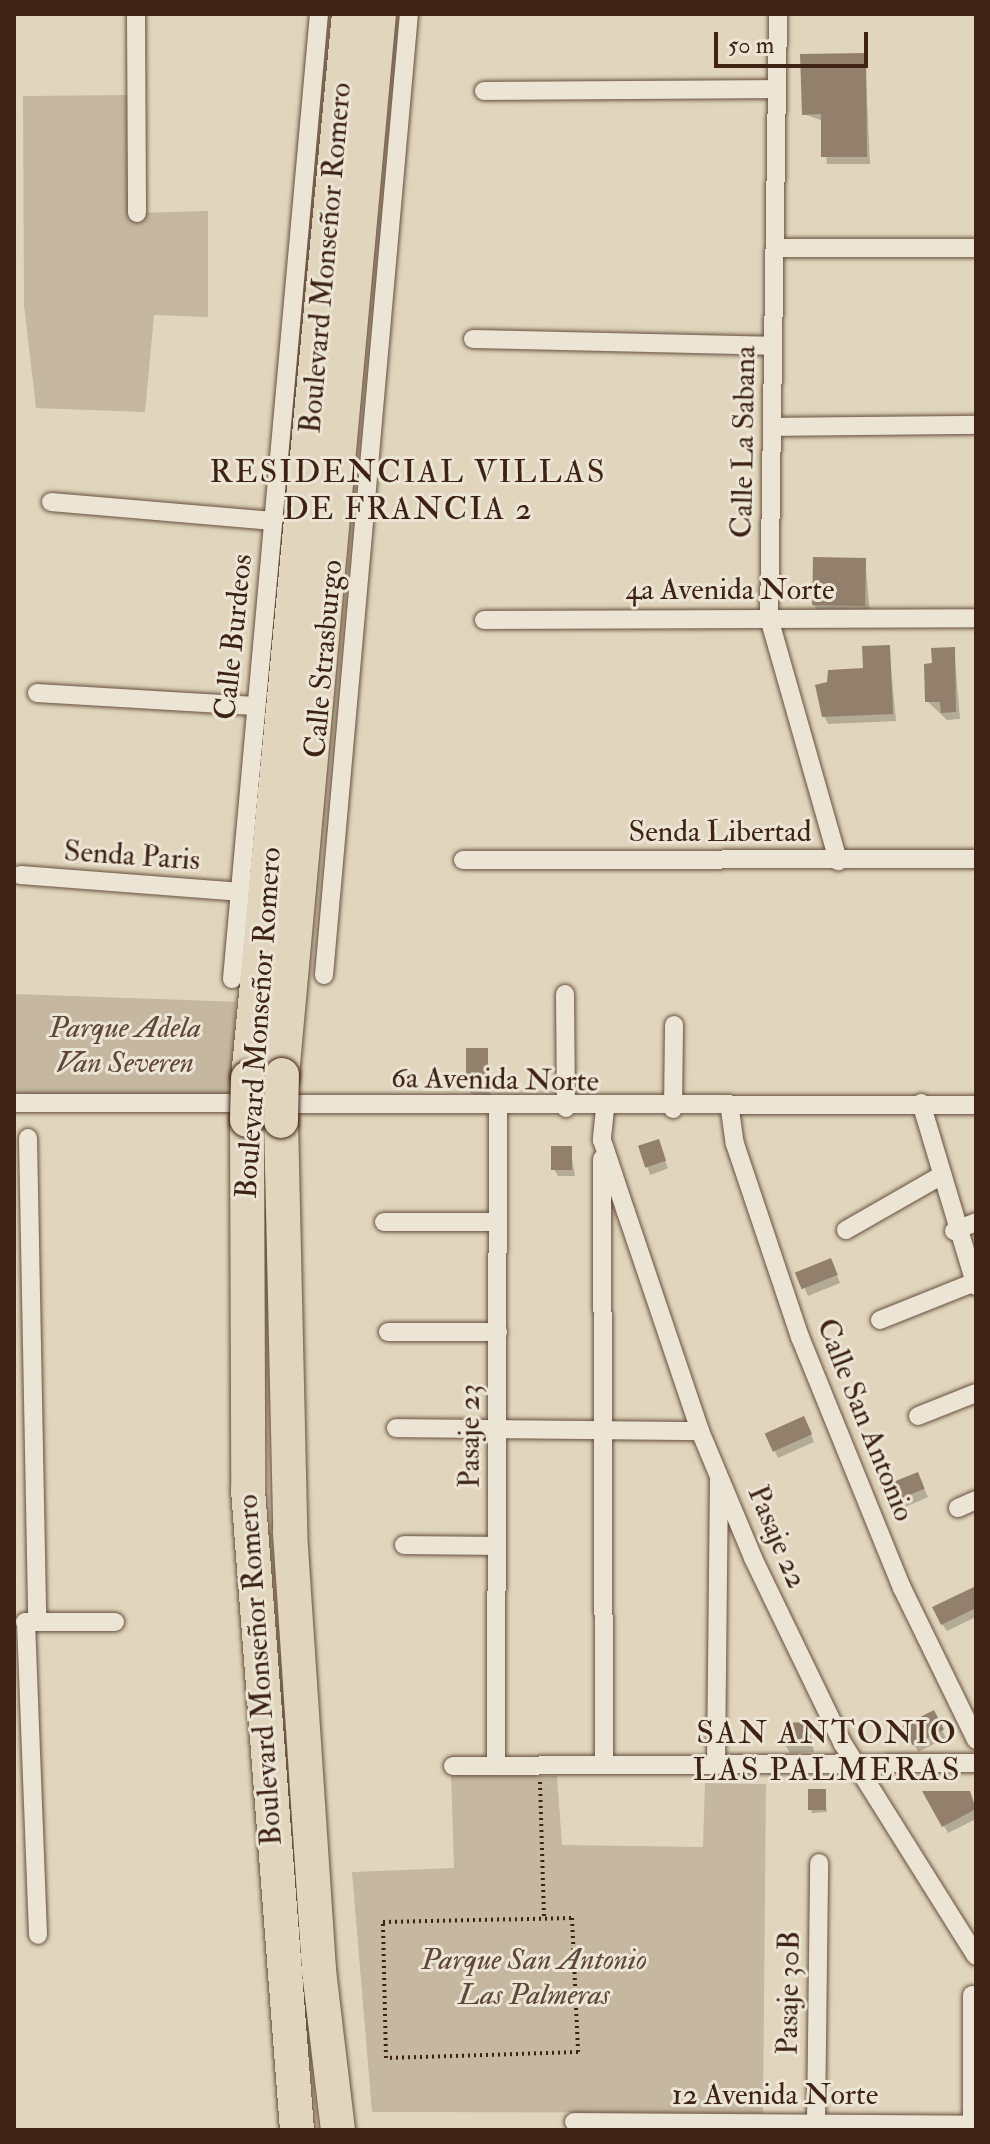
<!DOCTYPE html>
<meta charset="utf-8">
<style>
body{margin:0}
#map{position:relative;width:990px;height:2144px;overflow:hidden;background:#e1d6bd;font-family:"IM FELL Double Pica",serif}
div>[style]{position:absolute}
.green>*{inset:0;background:#c5b7a0;transform-origin:0 0}
.shadow>*{inset:0;background:#0003;transform-origin:0 0}
.building>*{inset:0;background:#93806c;transform-origin:0 0}
.path>*{height:4px;margin-top:-2px;transform-origin:0;background:repeating-linear-gradient(90deg,#3e2214 0 2px,transparent 0 6px)}
.roads{filter:drop-shadow(0 0 2px #674f3e) drop-shadow(0 0 2px #674f3e)}
.street>*{height:18px;margin:-9px;padding:0 9px;transform-origin:9px;border-radius:9px;background:#ece4d4}
.highway>*{height:34px;margin:-17px;padding:0 17px;transform-origin:17px;border-radius:17px;background:#e1d6bd}
.bridges{filter:drop-shadow(0 0 2px #3e2214) drop-shadow(0 0 2px #3e2214)}
.highway-bridge>*{height:34px;margin:-17px;padding:0 17px;transform-origin:17px;border-radius:17px;background:#e1d6bd}
span{translate:-50% -50%;white-space:nowrap;text-align:center;line-height:1.15;-webkit-text-stroke:6px #ece4d4;paint-order:stroke}
.street-label{font-size:30px;color:#3e2214}
.park-label{font-size:30px;color:#604737;font-style:italic}
.neighbourhood-label{font-size:32px;color:#3e2214;letter-spacing:2px}
.frame{position:absolute;inset:0;border:16px solid #3e2214;pointer-events:none}
.scale{position:absolute;left:714px;top:32px;width:154px;height:36px;box-sizing:border-box;border:4px solid #3e2214;border-top:0;padding-left:10px;font-size:24px;line-height:28px;white-space:nowrap;color:#3e2214;-webkit-text-stroke:6px #ece4d4;paint-order:stroke}
</style>
<div id="map">
<div class="green">
<i style="clip-path:polygon(136px 95px,137px 213px,208px 211px,208px 317px,154px 315px,145px 412px,36px 408px,24px 305px,23px 96px)"></i>
<i style="left:14px;top:994px;width:222px;height:99px;rotate:2deg"></i>
<i style="clip-path:polygon(451px 1775px,557px 1776px,562px 1845px,703px 1847px,705px 1783px,766px 1784px,763px 2113px,372px 2112px,352px 1872px,454px 1868px)"></i>
</div>
<div class="shadow">
<i style="clip-path:polygon(865px 55px,870px 164px,827px 164px,823px 121px,804px 114px)"></i>
<i style="clip-path:polygon(865px 560px,870px 613px,818px 612px,814px 605px)"></i>
<i style="clip-path:polygon(889px 647px,896px 721px,828px 724px,824px 716px)"></i>
<i style="clip-path:polygon(954px 649px,960px 719px,947px 720px,927px 701px,934px 665px)"></i>
<i style="clip-path:polygon(487px 1050px,491px 1096px,473px 1097px,469px 1089px)"></i>
<i style="left:658px;top:1142px;width:28px;height:19px;rotate:69deg"></i>
<i style="clip-path:polygon(570px 1148px,575px 1176px,558px 1176px,554px 1169px)"></i>
<i style="clip-path:polygon(834px 1267px,840px 1283px,808px 1296px,798px 1273px)"></i>
<i style="clip-path:polygon(807px 1426px,814px 1442px,778px 1458px,767px 1434px)"></i>
<i style="clip-path:polygon(921px 1482px,928px 1497px,894px 1512px,889px 1505px)"></i>
<i style="clip-path:polygon(976px 1598px,976px 1617px,947px 1631px,942px 1624px)"></i>
<i style="clip-path:polygon(937px 1720px,946px 1738px,918px 1752px,905px 1726px)"></i>
<i style="clip-path:polygon(809px 1725px,814px 1752px,790px 1753px,786px 1746px)"></i>
<i style="clip-path:polygon(824px 1791px,827px 1812px,812px 1813px,811px 1810px)"></i>
<i style="clip-path:polygon(925px 1793px,969px 1793px,976px 1819px,948px 1833px)"></i>
</div>
<div class="building">
<i style="clip-path:polygon(866px 53px,867px 157px,821px 157px,821px 114px,802px 115px,800px 54px)"></i>
<i style="left:813px;top:557px;width:53px;height:48px;rotate:1deg"></i>
<i style="clip-path:polygon(890px 645px,893px 714px,822px 717px,815px 685px,827px 682px,828px 670px,863px 668px,862px 646px)"></i>
<i style="clip-path:polygon(955px 647px,956px 712px,941px 713px,940px 702px,925px 702px,924px 664px,932px 663px,931px 648px)"></i>
<i style="left:466px;top:1048px;width:22px;height:42px"></i>
<i style="left:659px;top:1139px;width:23px;height:22px;rotate:72deg"></i>
<i style="left:551px;top:1146px;width:21px;height:24px"></i>
<i style="left:831px;top:1258px;width:18px;height:39px;rotate:68deg"></i>
<i style="left:804px;top:1416px;width:20px;height:43px;rotate:66deg"></i>
<i style="left:918px;top:1472px;width:18px;height:41px;rotate:68deg"></i>
<i style="clip-path:polygon(976px 1586px,976px 1608px,941px 1625px,932px 1607px)"></i>
<i style="left:934px;top:1710px;width:22px;height:35px;rotate:63deg"></i>
<i style="left:810px;top:1722px;width:23px;height:27px;rotate:88deg"></i>
<i style="left:808px;top:1789px;width:18px;height:21px"></i>
<i style="clip-path:polygon(922px 1791px,970px 1791px,976px 1809px,942px 1827px)"></i>
</div>
<div class="path">
<i style="left:540px;top:1782px;width:134px;rotate:88.3deg"></i>
<i style="left:572px;top:1918px;width:134px;rotate:87.4deg"></i>
<i style="left:578px;top:2052px;width:192px;rotate:178.2deg"></i>
<i style="left:386px;top:2058px;width:136px;rotate:-91.3deg"></i>
<i style="left:383px;top:1922px;width:189px;rotate:-1.2deg"></i>
</div>
<div class="roads">
<div class="street">
<i style="left:136px;top:14px;width:199px;rotate:89.7deg"></i>
<i style="left:778px;top:14px;width:604px;rotate:90.85deg"></i>
<i style="left:769px;top:618px;width:253px;rotate:74.1deg"></i>
<i style="left:484px;top:91px;width:293px;rotate:-0.4deg"></i>
<i style="left:775px;top:248px;width:201px"></i>
<i style="left:473px;top:339px;width:300px;rotate:1.3deg"></i>
<i style="left:772px;top:427px;width:204px;rotate:-0.6deg"></i>
<i style="left:51px;top:502px;width:223px;rotate:4.9deg"></i>
<i style="left:484px;top:620px;width:492px;rotate:-0.2deg"></i>
<i style="left:37px;top:693px;width:218px;rotate:3.4deg"></i>
<i style="left:463px;top:860px;width:513px;rotate:-0.11deg"></i>
<i style="left:20px;top:875px;width:220px;rotate:4.4deg"></i>
<i style="left:324px;top:975px;width:965px;rotate:-84.95deg"></i>
<i style="left:232px;top:979px;width:969px;rotate:-84.85deg"></i>
<i style="left:565px;top:994px;width:114px;rotate:89.5deg"></i>
<i style="left:14px;top:1103px;width:962px;rotate:0.12deg"></i>
<i style="left:921px;top:1103px;width:191px;rotate:73.3deg"></i>
<i style="left:605px;top:1109px;width:31px;rotate:96deg"></i>
<i style="left:602px;top:1140px;width:76px;rotate:71.6deg"></i>
<i style="left:626px;top:1212px;width:231px;rotate:71.3deg"></i>
<i style="left:700px;top:1431px;width:138px;rotate:67.3deg"></i>
<i style="left:753px;top:1558px;width:207px;rotate:64.2deg"></i>
<i style="left:843px;top:1744px;width:250px;rotate:57.9deg"></i>
<i style="left:673px;top:1109px;width:84px;rotate:-89.3deg"></i>
<i style="left:730px;top:1110px;width:34px;rotate:82deg"></i>
<i style="left:735px;top:1144px;width:204px;rotate:71.4deg"></i>
<i style="left:800px;top:1337px;width:271px;rotate:67.9deg"></i>
<i style="left:902px;top:1588px;width:169px;rotate:64deg"></i>
<i style="left:28px;top:1138px;width:483px;rotate:88.9deg"></i>
<i style="left:602px;top:1159px;width:606px;rotate:89.81deg"></i>
<i style="left:384px;top:1222px;width:114px"></i>
<i style="left:846px;top:1230px;width:111px;rotate:-29.8deg"></i>
<i style="left:954px;top:1231px;width:24px;rotate:-22deg"></i>
<i style="left:880px;top:1320px;width:102px;rotate:-21.8deg"></i>
<i style="left:388px;top:1332px;width:110px"></i>
<i style="left:918px;top:1416px;width:62px;rotate:-21.6deg"></i>
<i style="left:396px;top:1428px;width:304px;rotate:0.6deg"></i>
<i style="left:958px;top:1508px;width:20px;rotate:-24deg"></i>
<i style="left:404px;top:1545px;width:93px;rotate:0.6deg"></i>
<i style="left:25px;top:1622px;width:90px"></i>
<i style="left:26px;top:1622px;width:313px;rotate:87.8deg"></i>
<i style="left:496px;top:1765px;width:657px;rotate:-89.83deg"></i>
<i style="left:716px;top:1765px;width:285px;rotate:-89.4deg"></i>
<i style="left:453px;top:1766px;width:523px;rotate:-0.33deg"></i>
<i style="left:972px;top:1995px;width:130px;rotate:90deg"></i>
<i style="left:574px;top:2122px;width:402px;rotate:0.4deg"></i>
<i style="left:816px;top:2124px;width:261px;rotate:-89.3deg"></i>
</div>
<div class="highway">
<i style="left:282px;top:1075px;width:1065px;rotate:-84.78deg"></i>
<i style="left:248px;top:1078px;width:1069px;rotate:-84.58deg"></i>
<i style="left:247px;top:1120px;width:370px;rotate:89.8deg"></i>
<i style="left:248px;top:1490px;width:642px;rotate:85.62deg"></i>
<i style="left:281px;top:1121px;width:412px;rotate:88.7deg"></i>
<i style="left:290px;top:1533px;width:439px;rotate:86.2deg"></i>
<i style="left:319px;top:1971px;width:160px;rotate:83.2deg"></i>
</div>
</div>
<div class="bridges">
<div class="highway-bridge">
<i style="left:247px;top:1120px;width:42px;rotate:-88.6deg"></i>
<i style="left:281px;top:1121px;width:46px;rotate:-88.8deg"></i>
</div>
</div>
<div class="street-label">
<span style="left:326px;top:258px;rotate:-85deg">Boulevard Monseñor Romero</span>
<span style="left:744px;top:442px;rotate:-89deg">Calle La Sabana</span>
<span style="left:730px;top:590px">4a Avenida Norte</span>
<span style="left:234px;top:637px;rotate:-84deg">Calle Burdeos</span>
<span style="left:324px;top:659px;rotate:-85deg">Calle Strasburgo</span>
<span style="left:720px;top:832px">Senda Libertad</span>
<span style="left:132px;top:856px;rotate:4deg">Senda Paris</span>
<span style="left:259px;top:1023px;rotate:-86deg">Boulevard Monseñor Romero</span>
<span style="left:495px;top:1080px;rotate:1deg">6a Avenida Norte</span>
<span style="left:865px;top:1420px;rotate:68deg">Calle San Antonio</span>
<span style="left:470px;top:1436px;rotate:-90deg">Pasaje 23</span>
<span style="left:777px;top:1537px;rotate:67deg">Pasaje 22</span>
<span style="left:260px;top:1670px;rotate:-94deg">Boulevard Monseñor Romero</span>
<span style="left:789px;top:1993px;rotate:-89deg">Pasaje 30B</span>
<span style="left:775px;top:2095px">12 Avenida Norte</span>
</div>
<div class="park-label">
<span style="left:125px;top:1045px">Parque Adela<br>Van Severen</span>
<span style="left:534px;top:1977px">Parque San Antonio<br>Las Palmeras</span>
</div>
<div class="neighbourhood-label">
<span style="left:408px;top:491px">RESIDENCIAL VILLAS<br>DE FRANCIA 2</span>
<span style="left:827px;top:1752px">SAN ANTONIO<br>LAS PALMERAS</span>
</div>
<div class="frame"></div>
<div class="scale">50 m</div>
</div>
